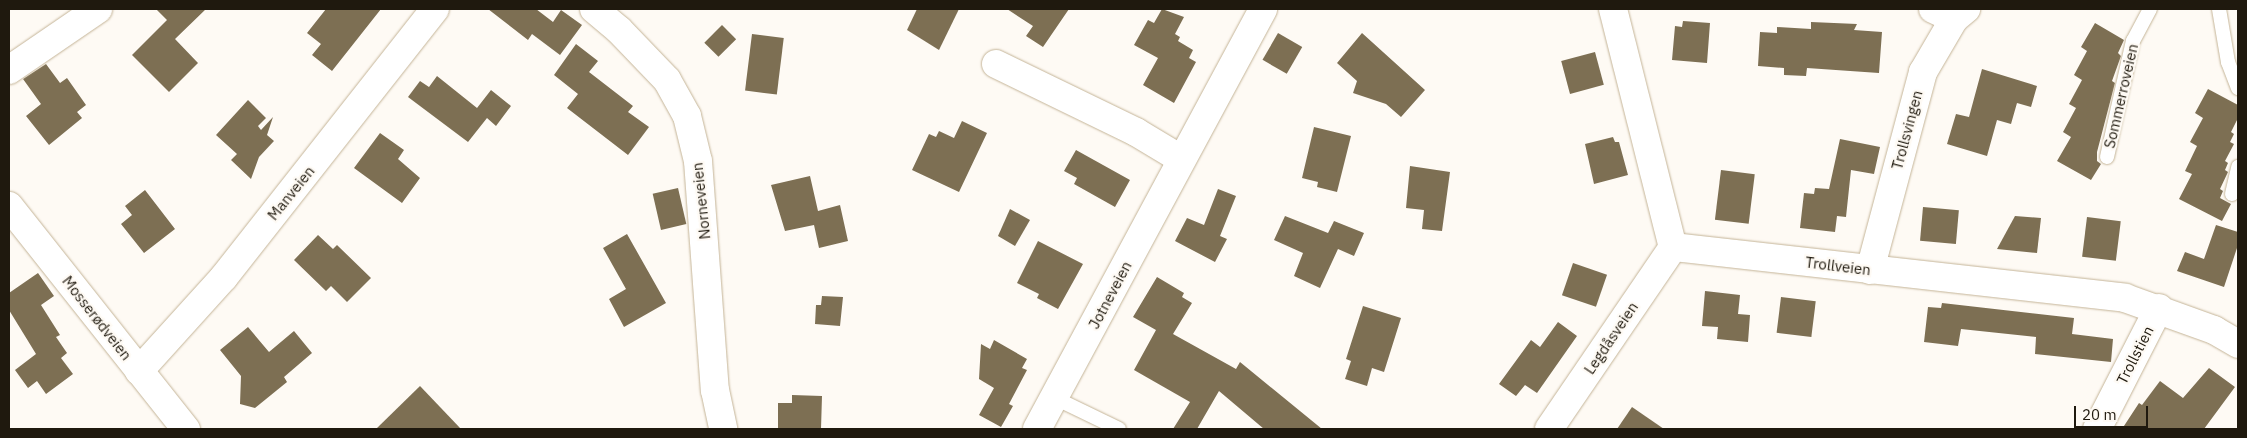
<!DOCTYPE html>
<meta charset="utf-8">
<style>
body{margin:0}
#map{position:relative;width:2247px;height:438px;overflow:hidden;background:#fefaf4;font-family:"IBM Plex Sans",sans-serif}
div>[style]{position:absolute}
.building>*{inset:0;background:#7d6f53;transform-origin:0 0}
.roads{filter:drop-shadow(0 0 1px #c4b497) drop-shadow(0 0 1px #c4b497)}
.lane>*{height:14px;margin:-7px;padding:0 7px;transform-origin:7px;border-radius:7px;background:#fff}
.street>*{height:28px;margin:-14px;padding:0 14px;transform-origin:14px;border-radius:14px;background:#fff}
span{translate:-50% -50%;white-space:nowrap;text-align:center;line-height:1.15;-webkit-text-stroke:4.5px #fefaf4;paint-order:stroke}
.street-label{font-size:15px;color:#1f190e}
.frame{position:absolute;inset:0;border:10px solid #1f190e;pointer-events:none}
.scale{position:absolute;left:2074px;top:406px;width:74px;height:22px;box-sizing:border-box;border:2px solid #1f190e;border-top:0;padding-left:6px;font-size:15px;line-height:18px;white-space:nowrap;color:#1f190e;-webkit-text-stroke:4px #fefaf4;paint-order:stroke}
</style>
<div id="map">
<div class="building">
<i style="clip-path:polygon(156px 9px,206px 9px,175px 39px,198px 63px,169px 92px,132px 55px,167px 20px)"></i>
<i style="clip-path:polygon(326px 9px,381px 9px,332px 71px,312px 55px,321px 44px,307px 33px)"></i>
<i style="clip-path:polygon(488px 9px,536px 9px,553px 22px,561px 10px,582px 25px,560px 55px,532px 34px,528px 40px)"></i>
<i style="clip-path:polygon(917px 9px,959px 9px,939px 50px,907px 30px)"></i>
<i style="clip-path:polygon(1007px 9px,1069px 9px,1043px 47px,1026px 36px,1033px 26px)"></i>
<i style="clip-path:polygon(1162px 9px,1184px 17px,1175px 34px,1180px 37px,1178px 41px,1193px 50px,1189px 58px,1196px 62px,1174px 103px,1143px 85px,1158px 58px,1134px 45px,1148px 20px,1154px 23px)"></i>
<i style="clip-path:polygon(1683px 21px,1710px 23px,1707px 63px,1672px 60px,1675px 26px,1682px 27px)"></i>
<i style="clip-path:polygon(1811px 22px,1857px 24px,1854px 30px,1882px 32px,1879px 73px,1807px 68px,1806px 76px,1784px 75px,1784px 68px,1758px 66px,1760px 32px,1777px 33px,1777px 27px,1811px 29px)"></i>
<i style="clip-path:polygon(2095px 23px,2124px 40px,2118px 53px,2121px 56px,2112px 81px,2115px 83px,2097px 152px,2097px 161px,2101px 164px,2091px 180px,2057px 161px,2071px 137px,2063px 132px,2076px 108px,2069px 104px,2082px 80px,2074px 75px,2087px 51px,2081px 47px)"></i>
<i style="left:722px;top:25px;width:20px;height:25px;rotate:45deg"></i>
<i style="left:1278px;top:33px;width:28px;height:31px;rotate:30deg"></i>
<i style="clip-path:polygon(1362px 33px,1425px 90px,1401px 117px,1386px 104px,1353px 93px,1357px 81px,1337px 63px)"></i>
<i style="left:752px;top:34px;width:32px;height:57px;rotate:7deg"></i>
<i style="clip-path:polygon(576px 44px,598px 61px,589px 72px,633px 106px,628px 112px,649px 127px,628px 155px,567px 108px,578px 94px,554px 75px)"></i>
<i style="left:1595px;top:52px;width:34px;height:35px;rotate:75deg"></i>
<i style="clip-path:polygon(46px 64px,60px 83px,67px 78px,86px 105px,77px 112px,82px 118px,49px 145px,26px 116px,41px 104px,23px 79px)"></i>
<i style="clip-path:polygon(1982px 69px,2037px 86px,2031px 107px,2017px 103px,2011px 124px,1997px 120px,1987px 156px,1947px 144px,1956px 114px,1969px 117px)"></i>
<i style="clip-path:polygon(437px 76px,477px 108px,491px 90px,511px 106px,496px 126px,487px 118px,468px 142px,408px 97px,420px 81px,429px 87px)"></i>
<i style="clip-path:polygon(2208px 89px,2238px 105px,2238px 118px,2231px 132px,2234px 134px,2230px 142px,2234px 144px,2225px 161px,2228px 163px,2225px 170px,2228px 172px,2220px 189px,2223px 191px,2220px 198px,2231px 204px,2222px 221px,2179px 199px,2192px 174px,2185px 171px,2197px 146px,2190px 142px,2203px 118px,2195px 113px)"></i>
<i style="clip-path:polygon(248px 100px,266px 118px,258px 126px,261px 130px,273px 117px,267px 135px,274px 141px,259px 157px,251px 179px,231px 160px,237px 154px,216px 135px)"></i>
<i style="clip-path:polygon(962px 121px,987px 133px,959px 192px,912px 170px,929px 134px,936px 137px,939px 131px,954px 138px)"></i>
<i style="clip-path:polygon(1314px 127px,1351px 136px,1337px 192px,1317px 187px,1318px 182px,1302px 178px)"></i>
<i style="clip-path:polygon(380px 133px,404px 150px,398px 159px,420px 178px,402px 203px,354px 168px)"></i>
<i style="clip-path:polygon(1613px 137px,1615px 142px,1619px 142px,1628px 175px,1594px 184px,1585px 144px)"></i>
<i style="clip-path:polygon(1840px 139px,1880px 147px,1874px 174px,1851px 170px,1846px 217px,1837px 216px,1835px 232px,1800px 228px,1804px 193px,1814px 194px,1815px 188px,1829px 189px)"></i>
<i style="clip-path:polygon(1076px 150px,1130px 180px,1115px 207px,1074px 184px,1077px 178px,1064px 171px)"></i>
<i style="clip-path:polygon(1410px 166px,1450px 172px,1442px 231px,1422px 229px,1424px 210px,1406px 208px)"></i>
<i style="left:1721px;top:170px;width:34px;height:50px;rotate:7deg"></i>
<i style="clip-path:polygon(810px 176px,818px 211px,840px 205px,848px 241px,819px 248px,814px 225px,785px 231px,771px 185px)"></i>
<i style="left:678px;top:188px;width:37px;height:26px;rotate:77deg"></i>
<i style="clip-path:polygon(1218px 189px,1236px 196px,1220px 236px,1227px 239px,1215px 262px,1175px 241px,1187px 218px,1204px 225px)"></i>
<i style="clip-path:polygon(145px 190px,175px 229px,144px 253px,121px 224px,132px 215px,125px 206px)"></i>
<i style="left:1923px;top:207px;width:36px;height:34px;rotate:5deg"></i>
<i style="clip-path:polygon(1010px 209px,1030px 220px,1015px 246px,998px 236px)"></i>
<i style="clip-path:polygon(1285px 216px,1328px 233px,1334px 221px,1364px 233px,1354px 256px,1338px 249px,1320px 288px,1294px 276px,1303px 253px,1274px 240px)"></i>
<i style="clip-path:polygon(2015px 216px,2041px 218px,2037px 253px,1997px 249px)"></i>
<i style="left:2087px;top:217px;width:34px;height:40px;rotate:7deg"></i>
<i style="clip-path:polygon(2216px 225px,2238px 232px,2238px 245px,2224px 287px,2177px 271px,2185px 252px,2204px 259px)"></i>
<i style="clip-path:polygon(627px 234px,666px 303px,624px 327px,609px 299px,626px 289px,603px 248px)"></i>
<i style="clip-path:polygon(318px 235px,333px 249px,337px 245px,371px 278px,347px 302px,331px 286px,326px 291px,294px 260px)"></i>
<i style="clip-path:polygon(1038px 241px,1083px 264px,1058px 309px,1037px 298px,1039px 294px,1017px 283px)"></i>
<i style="left:1573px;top:263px;width:36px;height:34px;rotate:19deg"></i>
<i style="clip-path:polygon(38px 273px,54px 296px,41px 305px,60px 335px,56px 337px,67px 353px,61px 358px,73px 374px,46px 394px,37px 381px,28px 388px,15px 370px,36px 354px,9px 310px,9px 293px)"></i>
<i style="clip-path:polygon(1157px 277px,1184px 293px,1182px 297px,1192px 303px,1173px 334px,1236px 369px,1240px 362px,1322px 429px,1264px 429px,1219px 391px,1197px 429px,1173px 429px,1190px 402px,1134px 370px,1156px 330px,1133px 317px)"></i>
<i style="clip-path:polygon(1705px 291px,1740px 295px,1738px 314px,1750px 315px,1748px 342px,1717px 339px,1718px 327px,1702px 326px)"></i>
<i style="clip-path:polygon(822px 296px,843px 297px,840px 326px,815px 324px,816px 305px,821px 305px)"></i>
<i style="left:1781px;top:297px;width:35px;height:36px;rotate:7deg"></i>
<i style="clip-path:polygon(1942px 303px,2074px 318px,2072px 334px,2113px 339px,2111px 362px,2035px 354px,2036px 337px,1961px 329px,1958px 346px,1924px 342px,1928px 307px,1941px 308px)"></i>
<i style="clip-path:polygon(1363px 306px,1401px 318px,1384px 372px,1372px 368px,1367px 386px,1345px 379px,1351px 361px,1346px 359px)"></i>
<i style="clip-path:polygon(1558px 322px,1577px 336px,1537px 393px,1525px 385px,1516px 396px,1499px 384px,1531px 340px,1540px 347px)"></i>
<i style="clip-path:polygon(248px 327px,269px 352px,294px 331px,312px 353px,284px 377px,287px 382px,255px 408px,240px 404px,241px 376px,220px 350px)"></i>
<i style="clip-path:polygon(994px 340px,1027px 359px,1022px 368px,1027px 370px,1009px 404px,1013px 406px,1001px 427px,979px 415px,994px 388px,979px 379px,981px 344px,990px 349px)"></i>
<i style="clip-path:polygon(2209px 368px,2235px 387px,2204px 429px,2122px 429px,2139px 403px,2142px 405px,2160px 381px,2183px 398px)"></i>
<i style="clip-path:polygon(420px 386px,461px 429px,376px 429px)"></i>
<i style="clip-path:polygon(792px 395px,822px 396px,821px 429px,778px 429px,778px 403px,792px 403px)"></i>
<i style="clip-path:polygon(1632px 407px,1664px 429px,1617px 429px)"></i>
</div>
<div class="roads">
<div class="lane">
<i style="left:2219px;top:9px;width:54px;rotate:80.4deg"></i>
<i style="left:2228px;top:62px;width:28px;rotate:69deg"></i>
<i style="left:2107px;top:157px;width:119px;rotate:-77.4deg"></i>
<i style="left:2133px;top:41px;width:36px;rotate:-62deg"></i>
<i style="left:2232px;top:194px;width:28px;rotate:-77deg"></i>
<i style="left:1055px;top:398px;width:71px;rotate:25.8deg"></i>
</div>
<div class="street">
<i style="left:594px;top:9px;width:33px;rotate:40deg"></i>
<i style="left:619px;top:30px;width:69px;rotate:46.2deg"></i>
<i style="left:667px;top:80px;width:41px;rotate:60.9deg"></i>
<i style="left:687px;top:116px;width:46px;rotate:76.3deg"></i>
<i style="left:698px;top:161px;width:230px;rotate:85.8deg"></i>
<i style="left:715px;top:390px;width:40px;rotate:78deg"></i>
<i style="left:1613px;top:9px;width:245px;rotate:75.9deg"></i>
<i style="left:1673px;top:247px;width:455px;rotate:6.4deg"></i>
<i style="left:2125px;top:298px;width:95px;rotate:19.8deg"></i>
<i style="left:2214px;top:330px;width:28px;rotate:30deg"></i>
<i style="left:1933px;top:9px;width:23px;rotate:25deg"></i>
<i style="left:996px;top:64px;width:156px;rotate:25.9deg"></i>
<i style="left:1136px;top:132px;width:52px;rotate:31deg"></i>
<i style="left:9px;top:70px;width:108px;rotate:-34.4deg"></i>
<i style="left:9px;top:206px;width:285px;rotate:51.6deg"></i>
<i style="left:1870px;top:270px;width:205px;rotate:-75deg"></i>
<i style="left:1923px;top:72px;width:61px;rotate:-59.7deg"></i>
<i style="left:1954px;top:19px;width:16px;rotate:-40deg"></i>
<i style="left:139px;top:371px;width:127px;rotate:-47.9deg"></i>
<i style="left:224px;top:277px;width:341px;rotate:-51.8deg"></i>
<i style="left:1037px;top:429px;width:477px;rotate:-61.7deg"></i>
<i style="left:1549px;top:429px;width:220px;rotate:-55.7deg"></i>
<i style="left:2097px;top:429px;width:136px;rotate:-62.9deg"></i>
</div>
</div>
<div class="street-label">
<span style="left:2121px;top:96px;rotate:-77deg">Sommerroveien</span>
<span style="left:1907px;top:130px;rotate:-75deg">Trollsvingen</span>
<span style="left:291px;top:193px;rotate:-51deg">Manveien</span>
<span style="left:701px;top:201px;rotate:-96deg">Norneveien</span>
<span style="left:1838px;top:266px;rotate:7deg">Trollveien</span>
<span style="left:1110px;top:295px;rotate:-62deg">Jotneveien</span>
<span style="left:97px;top:318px;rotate:52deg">Mosserødveien</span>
<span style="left:1611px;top:338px;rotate:-56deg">Legdåsveien</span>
<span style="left:2135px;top:355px;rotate:-63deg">Trollstien</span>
</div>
<div class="frame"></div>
<div class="scale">20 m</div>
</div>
